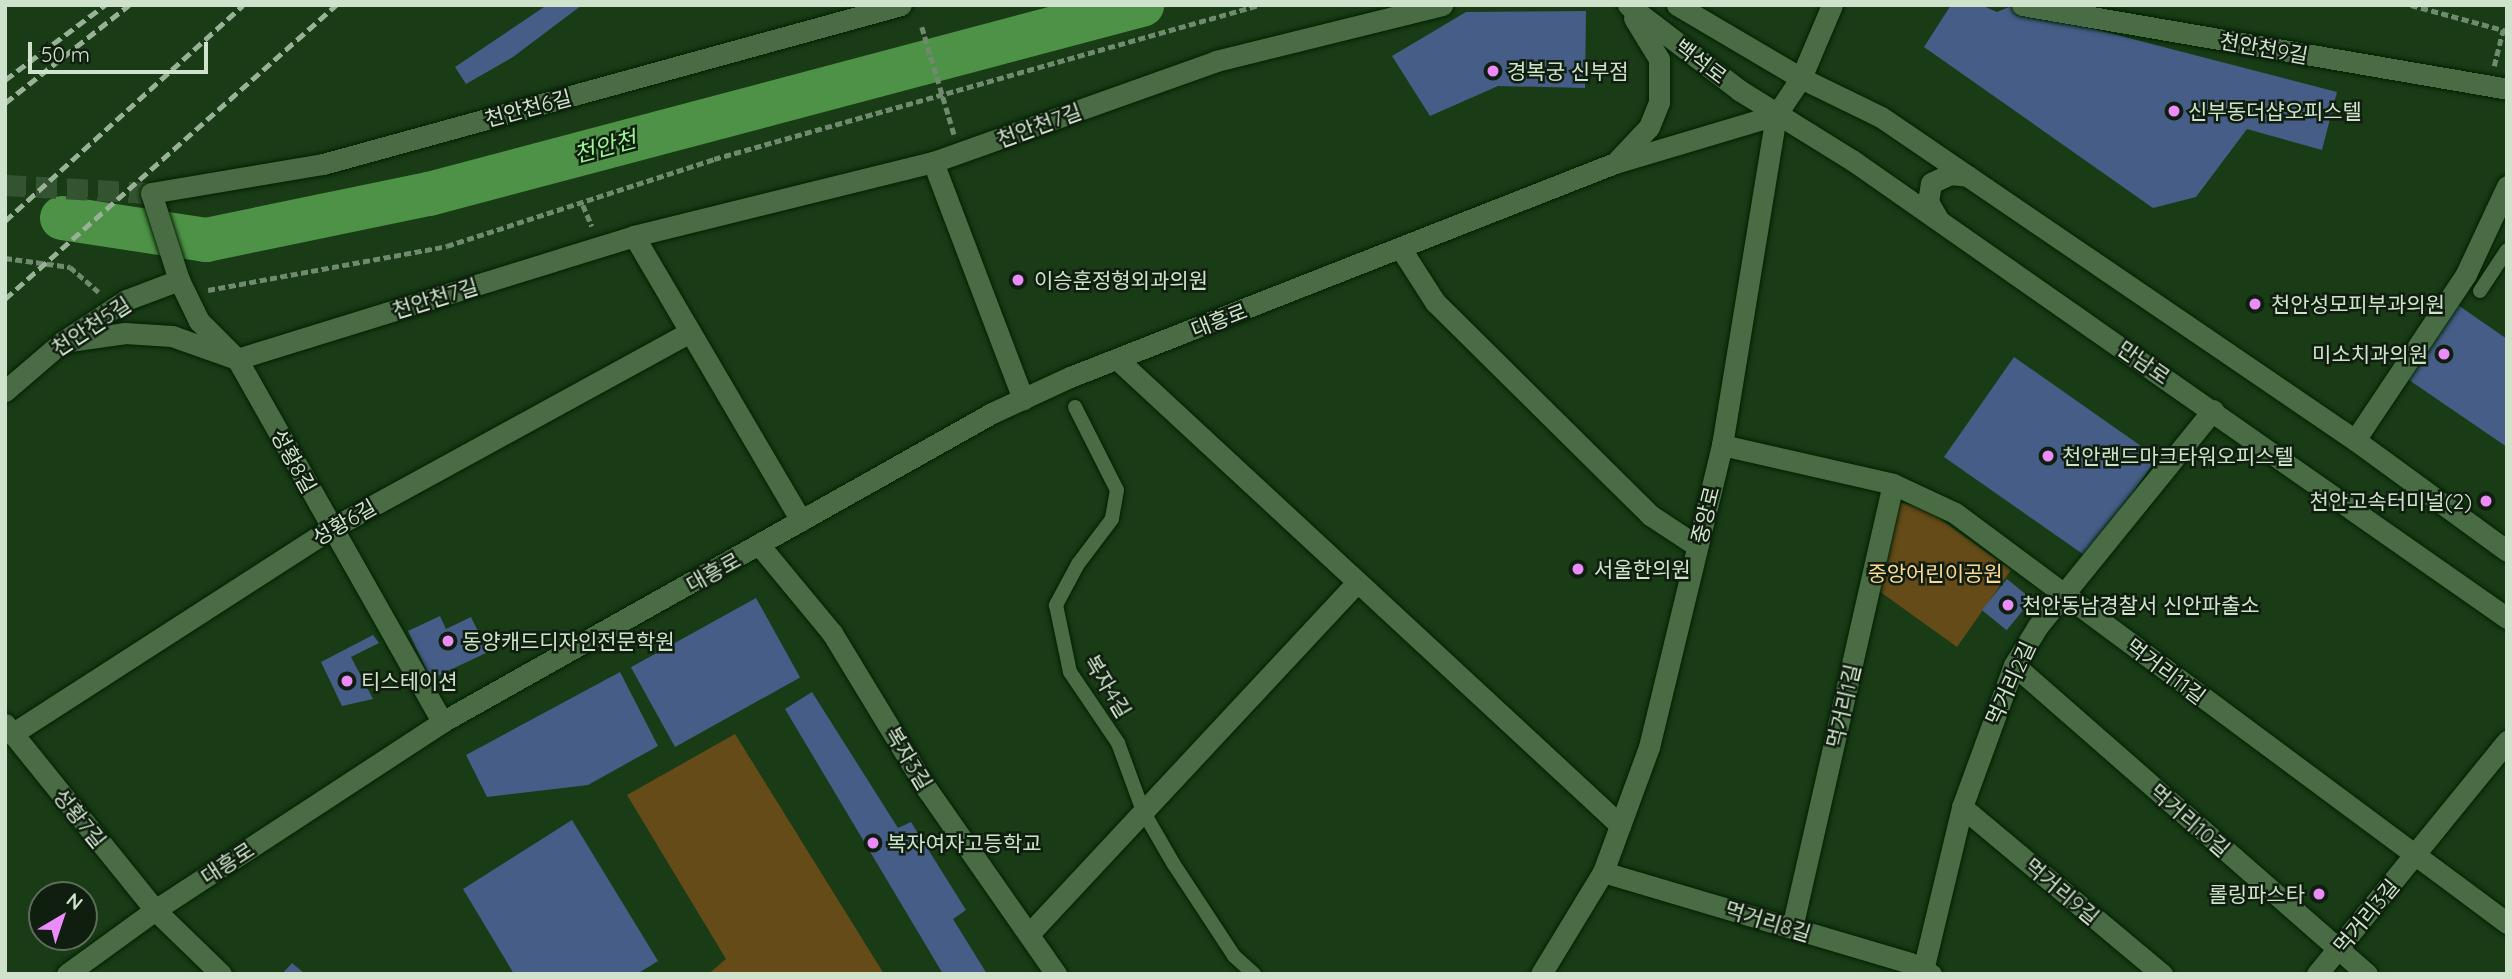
<!DOCTYPE html>
<meta charset="utf-8">
<style>
body{margin:0}
#map{position:relative;width:2512px;height:979px;overflow:hidden;background:#193b16;font-family:Quicksand,"Noto Sans KR",sans-serif}
div>[style]{position:absolute}
.green>*{inset:0;background:#644b18}
.river>*{height:44px;margin:-22px;padding:0 22px;transform-origin:22px;border-radius:22px;background:#4d9246}
.building>*{inset:0;background:#465d87;transform-origin:0 0}
.secondary-tunnel>*{height:21px;margin-top:-10.5px;transform-origin:0;background:repeating-linear-gradient(90deg,#345431 0 21px,transparent 0 31px)}
.path>*{height:4.5px;margin-top:-2.25px;transform-origin:0;background:repeating-linear-gradient(90deg,#6f8a6c 0 7px,transparent 0 10.5px)}
.roads{filter:drop-shadow(0 0 2px #002100) drop-shadow(0 0 2px #002100)}
.lane>*{height:14px;margin:-7px;padding:0 7px;transform-origin:7px;border-radius:7px;background:#496c45}
.street>*{height:21px;margin:-10.5px;padding:0 10.5px;transform-origin:10.5px;border-radius:10.5px;background:#496c45}
.secondary>*{height:21px;margin:-10.5px;padding:0 10.5px;transform-origin:10.5px;border-radius:10.5px;background:#496c45}
.rail>*{height:5px;margin-top:-2.5px;transform-origin:0;background:repeating-linear-gradient(90deg,#99b196 0 10px,transparent 0 15px)}
.path-bridge>*{height:4.5px;margin-top:-2.25px;transform-origin:0;background:repeating-linear-gradient(90deg,#6f8a6c 0 7px,transparent 0 10.5px)}
.dots>*{width:19px;height:19px;translate:-50% -50%;box-sizing:border-box;border:4px solid #0f1e0e;border-radius:50%}
span{translate:-50% -50%;white-space:nowrap;text-align:center;line-height:1.15;-webkit-text-stroke:5px #0f1e0e;paint-order:stroke}
.street-label{font-size:21px;color:#cfe3cc}
.poi-label{font-size:21px;color:#cfe3cc}
.left{translate:0 -50%;text-align:left}
.right{translate:-100% -50%;text-align:right}
.park-label{font-size:21px;color:#fdd793}
.water-label{font-size:23px;color:#9cf792;font-style:italic}
.frame{position:absolute;inset:0;border:7px solid #cfe3cc;pointer-events:none}
.north{position:absolute;left:28px;top:881px;width:70px;height:70px;box-sizing:border-box;background:#0f1e0e;border:2px solid #5c6d5a;border-radius:50%;rotate:39deg;font-size:19px;font-weight:700;line-height:28px;text-align:center;color:#cfe3cc}
.north::after{content:'';display:block;margin:auto;width:24px;height:32px;background:#ec8cfb;clip-path:polygon(50% 0,100% 100%,50% 72%,0 100%)}
.scale{position:absolute;left:28px;top:42px;width:180px;height:32px;box-sizing:border-box;border:4px solid #cfe3cc;border-top:0;padding-left:9px;font-size:21px;line-height:24px;white-space:nowrap;color:#cfe3cc;-webkit-text-stroke:5px #0f1e0e;paint-order:stroke}
</style>
<div id="map">
<div class="green">
<i style="clip-path:polygon(1899px 502px,1926px 509px,2011px 570px,1957px 647px,1879px 591px)"></i>
<i style="clip-path:polygon(735px 734px,884px 974px,708px 974px,726px 959px,627px 795px)"></i>
</div>
<div class="river">
<i style="left:62px;top:218px;width:146px;rotate:8.7deg"></i>
<i style="left:206px;top:240px;width:228px;rotate:-11.7deg"></i>
<i style="left:429px;top:194px;width:738px;rotate:-14.85deg"></i>
</div>
<div class="building">
<i style="clip-path:polygon(547px 5px,582px 5px,513px 57px,466px 84px,455px 67px)"></i>
<i style="clip-path:polygon(1951px 5px,1981px 5px,1997px 12px,2009px 7px,2337px 92px,2322px 150px,2247px 129px,2196px 197px,2153px 208px,1924px 47px)"></i>
<i style="clip-path:polygon(1586px 11px,1585px 88px,1498px 86px,1430px 116px,1392px 56px,1466px 12px)"></i>
<i style="clip-path:polygon(2455px 303px,2507px 339px,2507px 447px,2406px 378px)"></i>
<i style="left:2014px;top:357px;width:175px;height:122px;rotate:35deg"></i>
<i style="left:2007px;top:579px;width:32px;height:40px;rotate:39deg"></i>
<i style="left:756px;top:598px;width:91px;height:143px;rotate:61deg"></i>
<i style="clip-path:polygon(440px 616px,446px 629px,471px 617px,488px 652px,431px 679px,408px 631px)"></i>
<i style="clip-path:polygon(373px 635px,379px 643px,351px 657px,373px 699px,342px 706px,321px 662px)"></i>
<i style="clip-path:polygon(620px 672px,658px 746px,588px 785px,487px 797px,466px 755px)"></i>
<i style="clip-path:polygon(812px 692px,898px 828px,911px 822px,966px 910px,953px 919px,987px 974px,943px 974px,785px 709px)"></i>
<i style="clip-path:polygon(572px 820px,658px 961px,637px 974px,514px 974px,463px 889px)"></i>
<i style="clip-path:polygon(292px 963px,305px 974px,282px 974px)"></i>
</div>
<div class="secondary-tunnel">
<i style="left:5px;top:185px;width:146px;rotate:3.1deg"></i>
</div>
<div class="path">
<i style="left:2411px;top:5px;width:99px;rotate:15.2deg"></i>
<i style="left:2494px;top:66px;width:37px;rotate:-76deg"></i>
<i style="left:583px;top:205px;width:23px;rotate:67deg"></i>
<i style="left:5px;top:258px;width:66px;rotate:7.9deg"></i>
<i style="left:70px;top:267px;width:38px;rotate:41deg"></i>
<i style="left:208px;top:290px;width:243px;rotate:-10.4deg"></i>
<i style="left:447px;top:246px;width:281px;rotate:-18deg"></i>
<i style="left:714px;top:159px;width:566px;rotate:-15.78deg"></i>
</div>
<div class="roads">
<div class="lane">
<i style="left:2480px;top:291px;width:49px;rotate:-56.6deg"></i>
<i style="left:1075px;top:407px;width:93px;rotate:63.2deg"></i>
<i style="left:1117px;top:490px;width:29px;rotate:100deg"></i>
<i style="left:1112px;top:519px;width:56px;rotate:127.1deg"></i>
<i style="left:1078px;top:564px;width:47px;rotate:118.2deg"></i>
<i style="left:1056px;top:605px;width:68px;rotate:78.2deg"></i>
<i style="left:1070px;top:672px;width:86px;rotate:55.9deg"></i>
<i style="left:1118px;top:743px;width:72px;rotate:69.8deg"></i>
<i style="left:1143px;top:811px;width:60px;rotate:60deg"></i>
<i style="left:1173px;top:863px;width:111px;rotate:56.7deg"></i>
<i style="left:1234px;top:956px;width:27px;rotate:42deg"></i>
</div>
<div class="street">
<i style="left:2022px;top:5px;width:492px;rotate:9.8deg"></i>
<i style="left:933px;top:162px;width:254px;rotate:69.2deg"></i>
<i style="left:634px;top:236px;width:330px;rotate:59.6deg"></i>
<i style="left:1401px;top:249px;width:63px;rotate:57.3deg"></i>
<i style="left:1435px;top:302px;width:303px;rotate:44.7deg"></i>
<i style="left:1650px;top:515px;width:56px;rotate:33.4deg"></i>
<i style="left:179px;top:280px;width:46px;rotate:64deg"></i>
<i style="left:199px;top:321px;width:54px;rotate:45deg"></i>
<i style="left:237px;top:359px;width:417px;rotate:60.5deg"></i>
<i style="left:62px;top:342px;width:64px;rotate:-8.1deg"></i>
<i style="left:125px;top:333px;width:47px;rotate:3.7deg"></i>
<i style="left:172px;top:336px;width:69px;rotate:19.5deg"></i>
<i style="left:237px;top:359px;width:416px;rotate:-17.2deg"></i>
<i style="left:634px;top:236px;width:308px;rotate:-13.9deg"></i>
<i style="left:933px;top:162px;width:300px;rotate:-19.6deg"></i>
<i style="left:1216px;top:61px;width:233px;rotate:-13.9deg"></i>
<i style="left:1117px;top:359px;width:686px;rotate:42.81deg"></i>
<i style="left:5px;top:391px;width:75px;rotate:-40.7deg"></i>
<i style="left:62px;top:342px;width:77px;rotate:-33.3deg"></i>
<i style="left:126px;top:300px;width:57px;rotate:-20.7deg"></i>
<i style="left:179px;top:280px;width:91px;rotate:-107.8deg"></i>
<i style="left:2355px;top:440px;width:200px;rotate:-56.2deg"></i>
<i style="left:2466px;top:274px;width:97px;rotate:-65deg"></i>
<i style="left:1722px;top:445px;width:175px;rotate:12.8deg"></i>
<i style="left:1893px;top:484px;width:68px;rotate:25.1deg"></i>
<i style="left:1955px;top:513px;width:688px;rotate:36.6deg"></i>
<i style="left:760px;top:546px;width:113px;rotate:50.4deg"></i>
<i style="left:832px;top:633px;width:183px;rotate:58.7deg"></i>
<i style="left:927px;top:789px;width:226px;rotate:55.1deg"></i>
<i style="left:2014px;top:665px;width:469px;rotate:41.2deg"></i>
<i style="left:5px;top:724px;width:239px;rotate:51.1deg"></i>
<i style="left:155px;top:910px;width:92px;rotate:44.1deg"></i>
<i style="left:12px;top:734px;width:381px;rotate:-32.8deg"></i>
<i style="left:332px;top:528px;width:408px;rotate:-28.7deg"></i>
<i style="left:1962px;top:807px;width:261px;rotate:39.9deg"></i>
<i style="left:1603px;top:872px;width:320px;rotate:16.5deg"></i>
<i style="left:1910px;top:963px;width:24px;rotate:28deg"></i>
<i style="left:1792px;top:928px;width:455px;rotate:-77.2deg"></i>
<i style="left:1029px;top:934px;width:481px;rotate:-47deg"></i>
<i style="left:1923px;top:970px;width:168px;rotate:-76.5deg"></i>
<i style="left:1962px;top:807px;width:151px;rotate:-69.9deg"></i>
<i style="left:2014px;top:665px;width:46px;rotate:-58.4deg"></i>
<i style="left:2038px;top:626px;width:278px;rotate:-51deg"></i>
<i style="left:2317px;top:974px;width:301px;rotate:-50.8deg"></i>
</div>
<div class="secondary">
<i style="left:1628px;top:5px;width:140px;rotate:37.4deg"></i>
<i style="left:1739px;top:90px;width:133px;rotate:31.8deg"></i>
<i style="left:1852px;top:160px;width:799px;rotate:34.96deg"></i>
<i style="left:1677px;top:5px;width:144px;rotate:30.5deg"></i>
<i style="left:1801px;top:78px;width:89px;rotate:26deg"></i>
<i style="left:1881px;top:117px;width:574px;rotate:34.27deg"></i>
<i style="left:2355px;top:440px;width:188px;rotate:36.1deg"></i>
<i style="left:1618px;top:160px;width:45px;rotate:-46.8deg"></i>
<i style="left:1649px;top:127px;width:27px;rotate:-68deg"></i>
<i style="left:1659px;top:102px;width:43px;rotate:-90deg"></i>
<i style="left:1659px;top:59px;width:48px;rotate:-121.4deg"></i>
<i style="left:151px;top:193px;width:174px;rotate:-9.6deg"></i>
<i style="left:323px;top:164px;width:599px;rotate:-15.38deg"></i>
<i style="left:1938px;top:219px;width:20px;rotate:-120deg"></i>
<i style="left:1928px;top:202px;width:19px;rotate:-81deg"></i>
<i style="left:1931px;top:183px;width:21px;rotate:-25deg"></i>
<i style="left:1950px;top:174px;width:18px;rotate:6deg"></i>
<i style="left:67px;top:974px;width:109px;rotate:-36deg"></i>
<i style="left:155px;top:910px;width:343px;rotate:-33.2deg"></i>
<i style="left:442px;top:722px;width:631px;rotate:-29.33deg"></i>
<i style="left:992px;top:413px;width:86px;rotate:-24.8deg"></i>
<i style="left:1070px;top:377px;width:586px;rotate:-21.44deg"></i>
<i style="left:1615px;top:163px;width:168px;rotate:-16.6deg"></i>
<i style="left:1541px;top:974px;width:119px;rotate:-58.7deg"></i>
<i style="left:1603px;top:872px;width:133px;rotate:-69.8deg"></i>
<i style="left:1649px;top:747px;width:311px;rotate:-76.4deg"></i>
<i style="left:1722px;top:445px;width:334px;rotate:-80.7deg"></i>
<i style="left:1776px;top:115px;width:45px;rotate:-56deg"></i>
<i style="left:1801px;top:78px;width:79px;rotate:-67deg"></i>
</div>
</div>
<div class="rail">
<i style="left:5px;top:80px;width:125px;rotate:-36.9deg"></i>
<i style="left:5px;top:103px;width:158px;rotate:-38.3deg"></i>
<i style="left:5px;top:221px;width:321px;rotate:-42.2deg"></i>
<i style="left:5px;top:299px;width:443px;rotate:-41.6deg"></i>
</div>
<div class="path-bridge">
<i style="left:922px;top:27px;width:115px;rotate:73.3deg"></i>
</div>
<div class="dots">
<i style="left:1493px;top:71px;background:#ec8cfb"></i>
<i style="left:2174px;top:111px;background:#ec8cfb"></i>
<i style="left:1018px;top:280px;background:#ec8cfb"></i>
<i style="left:2255px;top:304px;background:#ec8cfb"></i>
<i style="left:2444px;top:354px;background:#ec8cfb"></i>
<i style="left:2048px;top:456px;background:#ec8cfb"></i>
<i style="left:2486px;top:501px;background:#ec8cfb"></i>
<i style="left:1578px;top:569px;background:#ec8cfb"></i>
<i style="left:2008px;top:605px;background:#ec8cfb"></i>
<i style="left:448px;top:641px;background:#ec8cfb"></i>
<i style="left:347px;top:681px;background:#ec8cfb"></i>
<i style="left:873px;top:843px;background:#ec8cfb"></i>
<i style="left:2319px;top:894px;background:#ec8cfb"></i>
</div>
<div class="street-label">
<span style="left:2264px;top:48px;rotate:10deg">천안천9길</span>
<span style="left:1701px;top:61px;rotate:37deg">백석로</span>
<span style="left:528px;top:108px;rotate:-15deg">천안천6길</span>
<span style="left:1039px;top:125px;rotate:-20deg">천안천7길</span>
<span style="left:435px;top:298px;rotate:-17deg">천안천7길</span>
<span style="left:1219px;top:320px;rotate:-21deg">대흥로</span>
<span style="left:91px;top:326px;rotate:-33deg">천안천5길</span>
<span style="left:2144px;top:362px;rotate:35deg">만남로</span>
<span style="left:294px;top:461px;rotate:61deg">성황8길</span>
<span style="left:1705px;top:515px;rotate:-76deg">중앙로</span>
<span style="left:344px;top:522px;rotate:-30deg">성황6길</span>
<span style="left:713px;top:572px;rotate:-29deg">대흥로</span>
<span style="left:2166px;top:671px;rotate:37deg">먹거리11길</span>
<span style="left:2010px;top:683px;rotate:-65deg">먹거리2길</span>
<span style="left:1108px;top:686px;rotate:59deg">복자4길</span>
<span style="left:1843px;top:706px;rotate:-77deg">먹거리1길</span>
<span style="left:909px;top:758px;rotate:59deg">복자3길</span>
<span style="left:80px;top:818px;rotate:51deg">성황7길</span>
<span style="left:2190px;top:820px;rotate:41deg">먹거리10길</span>
<span style="left:227px;top:863px;rotate:-33deg">대흥로</span>
<span style="left:2062px;top:891px;rotate:40deg">먹거리9길</span>
<span style="left:2366px;top:916px;rotate:-50deg">먹거리3길</span>
<span style="left:1768px;top:921px;rotate:17deg">먹거리8길</span>
</div>
<div class="poi-label">
<span class="left" style="left:1507px;top:71px">경복궁 신부점</span>
<span class="left" style="left:2188px;top:111px">신부동더샵오피스텔</span>
<span class="left" style="left:1034px;top:280px">이승훈정형외과의원</span>
<span class="left" style="left:2271px;top:304px">천안성모피부과의원</span>
<span class="right" style="left:2428px;top:354px">미소치과의원</span>
<span class="left" style="left:2062px;top:456px">천안랜드마크타워오피스텔</span>
<span class="right" style="left:2472px;top:501px">천안고속터미널(2)</span>
<span class="left" style="left:1594px;top:569px">서울한의원</span>
<span class="left" style="left:2022px;top:605px">천안동남경찰서 신안파출소</span>
<span class="left" style="left:462px;top:641px">동양캐드디자인전문학원</span>
<span class="left" style="left:361px;top:681px">티스테이션</span>
<span class="left" style="left:887px;top:843px">복자여자고등학교</span>
<span class="right" style="left:2305px;top:894px">롤링파스타</span>
</div>
<div class="park-label">
<span style="left:1935px;top:573px">중앙어린이공원</span>
</div>
<div class="water-label">
<span style="left:605px;top:147px;rotate:-15deg">천안천</span>
</div>
<div class="frame"></div>
<div class="north">N</div>
<div class="scale">50 m</div>
</div>
